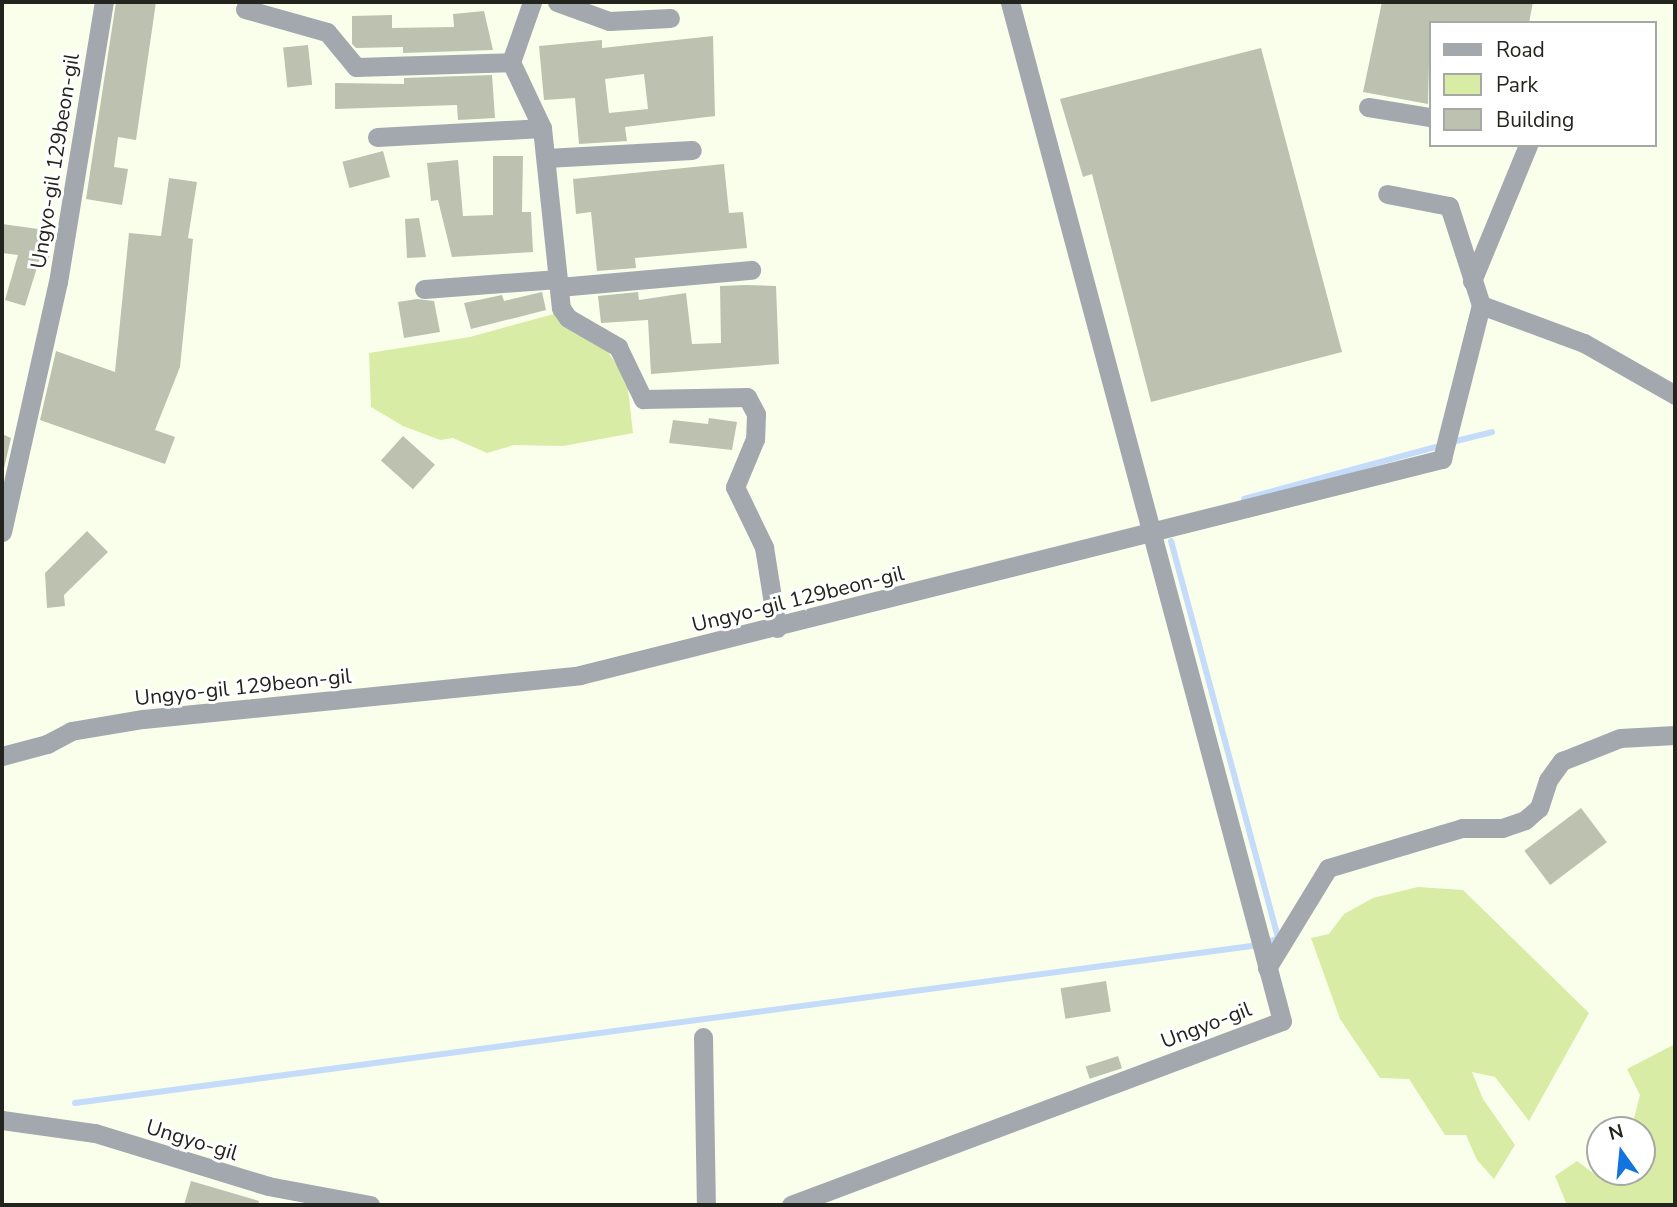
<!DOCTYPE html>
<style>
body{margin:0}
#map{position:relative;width:1677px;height:1207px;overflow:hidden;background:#f9ffeb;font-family:"Nunito Sans",sans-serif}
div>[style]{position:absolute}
.green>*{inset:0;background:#d8eca5}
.stream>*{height:6px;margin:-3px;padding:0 3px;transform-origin:3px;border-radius:3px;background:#c4dcfa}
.building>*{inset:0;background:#bcc2af;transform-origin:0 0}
.minor>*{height:19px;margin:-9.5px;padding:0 9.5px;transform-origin:9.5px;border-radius:9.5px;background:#a3a8af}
span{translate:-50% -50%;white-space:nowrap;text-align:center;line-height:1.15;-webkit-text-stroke:6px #fff;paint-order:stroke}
.street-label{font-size:21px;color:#22241d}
.frame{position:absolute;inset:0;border:4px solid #22241d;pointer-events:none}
.legend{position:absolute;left:1429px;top:21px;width:228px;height:126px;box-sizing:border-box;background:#fff;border:2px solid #a7a7a5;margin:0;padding:9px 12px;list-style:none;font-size:21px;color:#22241d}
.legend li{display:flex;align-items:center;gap:14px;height:35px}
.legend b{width:35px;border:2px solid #a7a7a5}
.north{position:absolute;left:1586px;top:1116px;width:70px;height:70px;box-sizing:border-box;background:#fff;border:2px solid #a7a7a5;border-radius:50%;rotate:345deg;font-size:19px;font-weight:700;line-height:28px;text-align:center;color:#22241d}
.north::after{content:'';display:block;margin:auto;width:24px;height:32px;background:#1474dd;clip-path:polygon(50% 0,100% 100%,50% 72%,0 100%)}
</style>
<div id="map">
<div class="green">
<i style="clip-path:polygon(554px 314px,606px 349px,627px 380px,633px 433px,563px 446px,514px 445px,487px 453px,453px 438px,440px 440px,403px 426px,371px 407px,369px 353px,470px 337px)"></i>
<i style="clip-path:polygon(1418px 887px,1463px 890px,1589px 1013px,1529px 1121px,1495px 1077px,1472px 1072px,1483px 1099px,1515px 1145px,1494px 1179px,1477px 1160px,1466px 1135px,1445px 1135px,1409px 1079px,1380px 1078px,1340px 1019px,1311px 938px,1329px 934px,1344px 914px,1373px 898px)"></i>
<i style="clip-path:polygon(1675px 1044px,1675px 1205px,1567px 1205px,1555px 1176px,1577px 1161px,1596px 1175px,1642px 1172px,1642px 1130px,1631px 1130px,1640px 1095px,1627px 1069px)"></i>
</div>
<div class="stream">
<i style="left:1456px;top:441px;width:37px;rotate:-14deg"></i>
<i style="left:1244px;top:499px;width:198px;rotate:-15.2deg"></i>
<i style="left:1171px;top:541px;width:411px;rotate:74.9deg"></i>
<i style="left:1278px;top:938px;width:8px;rotate:157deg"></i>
<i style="left:75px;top:1103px;width:1187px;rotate:-7.6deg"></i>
</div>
<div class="building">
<i style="clip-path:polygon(116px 2px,156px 2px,136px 140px,118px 137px,114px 167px,128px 169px,122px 205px,86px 199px)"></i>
<i style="clip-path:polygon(1382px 2px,1533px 2px,1529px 23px,1430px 23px,1428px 104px,1363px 92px)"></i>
<i style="clip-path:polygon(484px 11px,493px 50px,403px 53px,403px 47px,356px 48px,352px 44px,352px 16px,392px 15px,392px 28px,454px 27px,453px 14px)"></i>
<i style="clip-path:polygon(evenodd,713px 36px,715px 116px,625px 127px,627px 141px,579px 144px,575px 98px,544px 100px,539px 46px,602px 40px,602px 48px,713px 36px,644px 74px,648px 109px,609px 113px,605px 79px,644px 74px)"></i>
<i style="left:308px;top:45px;width:40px;height:25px;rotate:84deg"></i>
<i style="clip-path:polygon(1261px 48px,1342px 352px,1151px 402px,1092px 174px,1083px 177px,1060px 99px)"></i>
<i style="clip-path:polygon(492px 75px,495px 118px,458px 120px,457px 105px,335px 109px,335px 83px,404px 84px,404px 78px)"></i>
<i style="left:383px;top:151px;width:27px;height:42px;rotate:75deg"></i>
<i style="clip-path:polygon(493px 156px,523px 156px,522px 212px,531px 212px,533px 252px,452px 257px,438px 200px,431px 201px,427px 163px,458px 160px,463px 216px,493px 215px)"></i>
<i style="clip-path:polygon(724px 164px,729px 213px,743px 212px,747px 248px,635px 258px,636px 268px,597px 271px,591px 212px,576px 214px,573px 179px)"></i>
<i style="clip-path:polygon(169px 178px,197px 182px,188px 238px,193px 239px,180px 367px,155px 430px,175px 437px,165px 464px,40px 420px,56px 351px,115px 372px,129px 233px,161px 236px)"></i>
<i style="clip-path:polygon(419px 218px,426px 257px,407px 258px,405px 219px)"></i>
<i style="clip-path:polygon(2px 224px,53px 231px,49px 259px,40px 258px,25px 306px,5px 300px,18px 255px,2px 253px)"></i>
<i style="clip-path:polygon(746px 285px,776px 286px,779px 364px,651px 374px,648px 320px,601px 323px,598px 296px,638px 292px,639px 300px,686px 293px,692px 344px,721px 343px,720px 286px)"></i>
<i style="clip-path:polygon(542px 292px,546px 310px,471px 329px,464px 303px,502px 295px,504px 301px)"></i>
<i style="clip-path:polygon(417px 299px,434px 301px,440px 332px,404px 338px,398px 302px)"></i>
<i style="clip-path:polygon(709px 418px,737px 422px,732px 450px,669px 443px,673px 420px,708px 424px)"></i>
<i style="clip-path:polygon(2px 434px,11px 438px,2px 477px)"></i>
<i style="left:403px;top:436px;width:43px;height:33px;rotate:42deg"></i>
<i style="clip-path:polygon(87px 531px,108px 552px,64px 595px,65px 606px,47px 608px,45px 573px)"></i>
<i style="left:1581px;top:808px;width:43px;height:71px;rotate:53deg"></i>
<i style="left:1106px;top:981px;width:31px;height:46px;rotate:81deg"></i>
<i style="left:1118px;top:1056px;width:13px;height:34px;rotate:72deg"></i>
<i style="clip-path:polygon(191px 1181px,259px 1201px,258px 1205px,184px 1205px)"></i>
</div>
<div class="minor">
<i style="left:532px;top:2px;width:64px;rotate:109.3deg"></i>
<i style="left:511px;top:62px;width:73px;rotate:64.8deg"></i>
<i style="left:542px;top:128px;width:181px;rotate:84deg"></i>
<i style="left:561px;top:308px;width:12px;rotate:55deg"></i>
<i style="left:568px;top:318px;width:58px;rotate:30.1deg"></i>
<i style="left:618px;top:347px;width:58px;rotate:64.3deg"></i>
<i style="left:643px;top:399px;width:104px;rotate:-1.1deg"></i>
<i style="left:747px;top:397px;width:19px;rotate:62deg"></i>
<i style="left:756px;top:414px;width:25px;rotate:92deg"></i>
<i style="left:755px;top:439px;width:52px;rotate:112.6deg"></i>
<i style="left:735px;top:487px;width:67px;rotate:64.2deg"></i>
<i style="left:764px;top:547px;width:82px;rotate:80.9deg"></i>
<i style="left:557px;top:2px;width:55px;rotate:20.1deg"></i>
<i style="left:609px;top:21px;width:61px;rotate:-2.8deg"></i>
<i style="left:245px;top:9px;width:85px;rotate:15.7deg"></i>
<i style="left:327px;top:32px;width:45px;rotate:50.4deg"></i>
<i style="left:356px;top:67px;width:155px;rotate:-1.8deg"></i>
<i style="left:1368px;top:107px;width:63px;rotate:9.2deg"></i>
<i style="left:377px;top:137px;width:165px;rotate:-3.1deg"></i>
<i style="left:546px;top:158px;width:146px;rotate:-3.1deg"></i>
<i style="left:1472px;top:281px;width:147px;rotate:-67.6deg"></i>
<i style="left:559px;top:287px;width:193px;rotate:-5.1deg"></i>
<i style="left:424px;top:289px;width:134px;rotate:-4.3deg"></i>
<i style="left:1481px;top:305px;width:110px;rotate:20.3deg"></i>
<i style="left:1584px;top:343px;width:105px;rotate:29.7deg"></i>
<i style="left:2px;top:532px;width:256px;rotate:-77.4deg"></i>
<i style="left:58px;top:282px;width:284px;rotate:-80.7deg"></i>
<i style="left:2px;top:756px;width:47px;rotate:-14.9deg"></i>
<i style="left:47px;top:744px;width:27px;rotate:-28deg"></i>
<i style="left:71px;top:731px;width:73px;rotate:-9.5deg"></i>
<i style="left:143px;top:719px;width:439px;rotate:-5.7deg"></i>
<i style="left:580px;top:675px;width:889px;rotate:-14.07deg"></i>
<i style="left:1442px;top:459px;width:159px;rotate:-75.8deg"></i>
<i style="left:1481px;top:305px;width:104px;rotate:-107.9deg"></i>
<i style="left:1449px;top:206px;width:63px;rotate:-169deg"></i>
<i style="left:1267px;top:968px;width:117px;rotate:-58.6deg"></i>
<i style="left:1328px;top:868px;width:140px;rotate:-16.6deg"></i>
<i style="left:1462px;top:828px;width:40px"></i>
<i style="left:1502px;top:828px;width:24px;rotate:-19deg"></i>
<i style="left:1525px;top:820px;width:18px;rotate:-41deg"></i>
<i style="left:1539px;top:808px;width:29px;rotate:-72deg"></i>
<i style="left:1548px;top:780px;width:24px;rotate:-54deg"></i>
<i style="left:1562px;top:761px;width:62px;rotate:-21.6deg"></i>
<i style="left:1620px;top:738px;width:55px;rotate:-3.1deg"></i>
<i style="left:703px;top:1037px;width:168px;rotate:89deg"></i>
<i style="left:2px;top:1120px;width:94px;rotate:8deg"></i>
<i style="left:95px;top:1133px;width:181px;rotate:17deg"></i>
<i style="left:268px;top:1186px;width:104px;rotate:10.6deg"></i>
<i style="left:791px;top:1205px;width:524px;rotate:-20.54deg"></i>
<i style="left:1282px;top:1021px;width:1055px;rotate:-104.95deg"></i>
</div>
<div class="street-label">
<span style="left:55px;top:161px;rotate:-81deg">Ungyo-gil 129beon-gil</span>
<span style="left:798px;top:599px;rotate:-14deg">Ungyo-gil 129beon-gil</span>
<span style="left:243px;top:687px;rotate:-6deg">Ungyo-gil 129beon-gil</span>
<span style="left:1206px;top:1025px;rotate:-21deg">Ungyo-gil</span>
<span style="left:192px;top:1140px;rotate:17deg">Ungyo-gil</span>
</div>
<div class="frame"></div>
<ul class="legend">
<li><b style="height:9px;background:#a3a8af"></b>Road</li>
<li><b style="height:19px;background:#d8eca5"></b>Park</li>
<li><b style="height:19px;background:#bcc2af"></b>Building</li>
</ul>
<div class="north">N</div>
</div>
